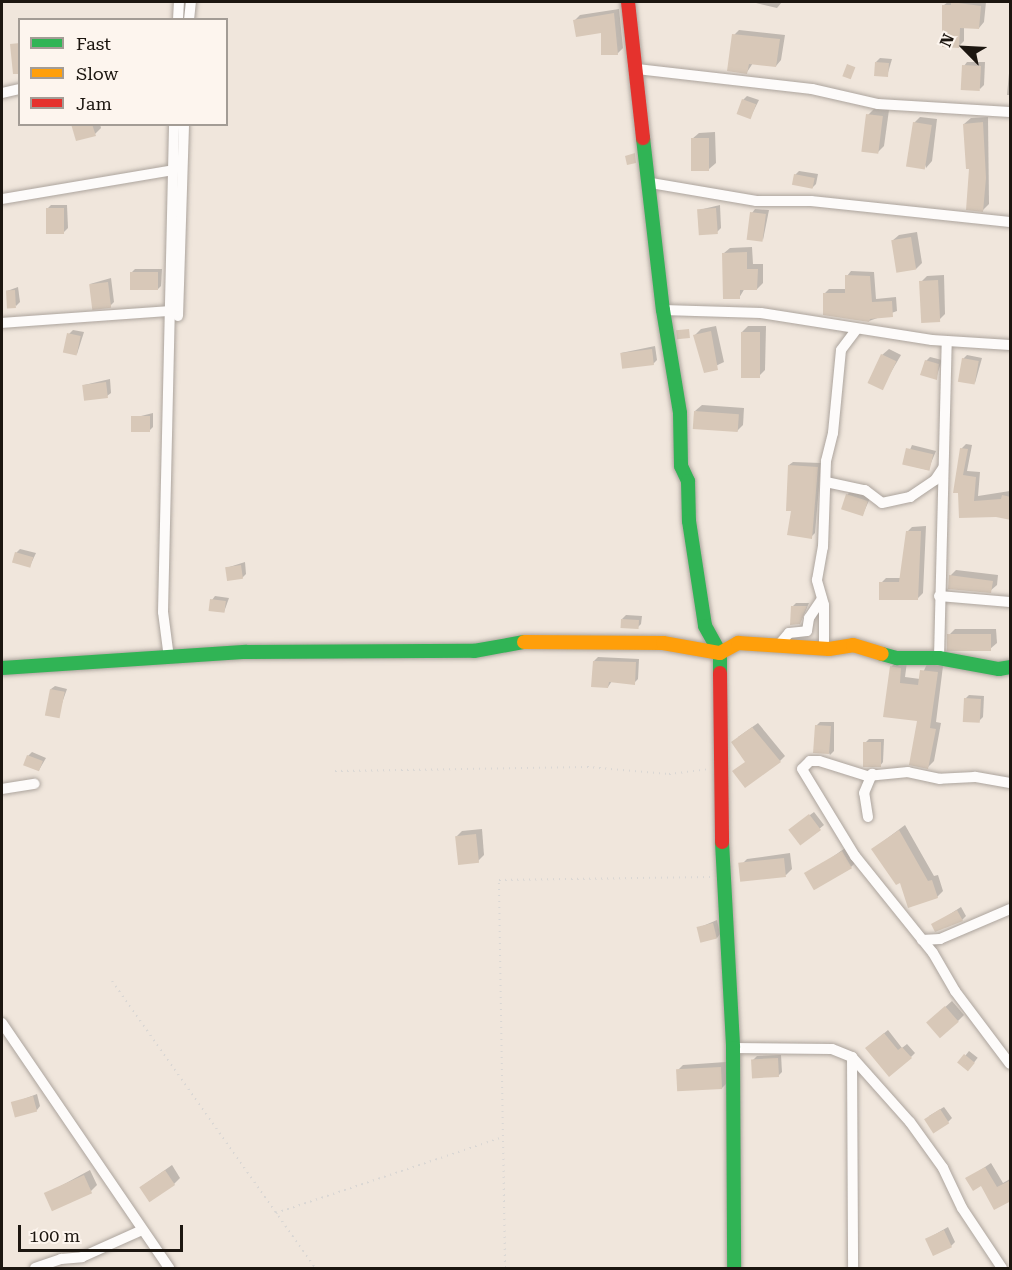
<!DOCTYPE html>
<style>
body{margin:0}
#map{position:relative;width:1012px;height:1270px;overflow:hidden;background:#f0e6dc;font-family:"Roboto Serif",serif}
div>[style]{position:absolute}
.shadow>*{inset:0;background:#0003;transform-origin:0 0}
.building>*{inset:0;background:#d8c8b8;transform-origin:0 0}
.path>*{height:2px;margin-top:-1px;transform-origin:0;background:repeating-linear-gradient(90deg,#dad7d4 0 1.5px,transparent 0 6px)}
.roads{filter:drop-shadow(0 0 2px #aca49d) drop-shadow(0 0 2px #aca49d)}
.street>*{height:10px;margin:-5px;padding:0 5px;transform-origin:5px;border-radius:5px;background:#fdfbfa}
.fast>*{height:14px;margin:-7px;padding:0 7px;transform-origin:7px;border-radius:7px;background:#30b455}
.slow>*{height:14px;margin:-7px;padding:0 7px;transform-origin:7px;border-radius:7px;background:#ff9f0a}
.jam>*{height:14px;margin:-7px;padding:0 7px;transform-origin:7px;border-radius:7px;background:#e5322d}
span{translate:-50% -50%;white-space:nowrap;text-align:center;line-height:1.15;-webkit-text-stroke:4.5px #fdf5ee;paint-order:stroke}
.frame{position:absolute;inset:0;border:3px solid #1c1610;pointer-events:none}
.legend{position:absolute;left:18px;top:18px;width:210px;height:108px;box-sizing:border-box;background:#fdf5ee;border:2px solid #a39c95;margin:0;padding:8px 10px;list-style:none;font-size:18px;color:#1c1610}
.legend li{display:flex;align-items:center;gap:12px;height:30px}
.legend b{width:30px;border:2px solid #a39c95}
.north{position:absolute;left:934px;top:18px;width:60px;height:60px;-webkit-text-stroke:4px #fdf5ee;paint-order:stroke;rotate:294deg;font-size:16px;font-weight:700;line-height:24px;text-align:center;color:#1c1610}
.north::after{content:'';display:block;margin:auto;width:21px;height:27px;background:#1c1610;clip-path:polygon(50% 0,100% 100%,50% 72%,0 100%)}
.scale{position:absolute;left:18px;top:1225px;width:165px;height:27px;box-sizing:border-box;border:3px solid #1c1610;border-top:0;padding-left:8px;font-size:18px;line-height:21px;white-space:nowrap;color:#1c1610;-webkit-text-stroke:4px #fdf5ee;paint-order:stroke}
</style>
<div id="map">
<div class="shadow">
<i style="clip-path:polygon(752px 2px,782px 2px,777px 8px)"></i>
<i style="clip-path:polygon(948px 2px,986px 2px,984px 22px,979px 28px,964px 27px,964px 41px,959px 46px,944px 5px)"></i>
<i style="clip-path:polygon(619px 9px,623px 48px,617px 54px,603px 31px,574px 21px,580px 15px)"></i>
<i style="clip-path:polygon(739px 30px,785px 35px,781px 60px,776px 66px,753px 63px,747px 72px,734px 35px)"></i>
<i style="clip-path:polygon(880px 58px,892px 59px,887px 76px,876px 62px)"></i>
<i style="clip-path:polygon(967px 62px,985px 62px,984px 85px,980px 89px,964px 66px)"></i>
<i style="clip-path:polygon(1010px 71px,1010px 95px,1007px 95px,1009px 73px)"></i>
<i style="clip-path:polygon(747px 96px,759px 100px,751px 116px,743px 100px)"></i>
<i style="clip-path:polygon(874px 109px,889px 110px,884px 146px,878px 152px,868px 115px)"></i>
<i style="clip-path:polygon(920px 117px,937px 119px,932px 161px,926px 168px,914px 123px)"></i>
<i style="clip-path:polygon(988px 117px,989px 204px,983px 210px,964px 124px,971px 118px)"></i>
<i style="clip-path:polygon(73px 124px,100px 124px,101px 128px,95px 134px)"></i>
<i style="clip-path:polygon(715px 132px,716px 163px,709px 169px,692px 139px,699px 133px)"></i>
<i style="clip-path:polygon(799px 171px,818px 174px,816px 184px,812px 188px,795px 175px)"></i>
<i style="clip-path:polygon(51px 205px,67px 205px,68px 228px,64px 232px,47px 209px)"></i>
<i style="clip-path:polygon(720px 205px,721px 228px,717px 232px,699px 210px)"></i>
<i style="clip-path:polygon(755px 209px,769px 210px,763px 240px,752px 213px)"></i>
<i style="clip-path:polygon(917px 232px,922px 263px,916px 269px,892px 241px,899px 235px)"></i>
<i style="clip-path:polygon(752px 247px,753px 264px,763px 264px,763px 283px,757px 289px,745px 288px,739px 298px,724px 253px,730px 248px)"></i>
<i style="clip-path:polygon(135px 269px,162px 269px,161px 286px,157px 290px,131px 273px)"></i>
<i style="clip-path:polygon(851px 271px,874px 272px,876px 299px,896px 297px,897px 311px,869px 321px,824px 294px,829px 289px,846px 289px,847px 276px)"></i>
<i style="clip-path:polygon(944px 275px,945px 314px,939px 320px,921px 282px,927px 276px)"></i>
<i style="clip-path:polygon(111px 278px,114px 302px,110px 306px,90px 284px)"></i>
<i style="clip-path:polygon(18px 287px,20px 302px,16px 306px,7px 291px)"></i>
<i style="clip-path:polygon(716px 326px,724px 362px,705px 371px,695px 335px,701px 329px)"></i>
<i style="clip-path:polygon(748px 326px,766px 326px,765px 370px,759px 376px,742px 332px)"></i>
<i style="clip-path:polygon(73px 330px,84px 332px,77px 354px,69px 334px)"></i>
<i style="clip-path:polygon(655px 346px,657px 360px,653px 364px,621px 353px)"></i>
<i style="clip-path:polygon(889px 349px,901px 355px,881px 389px,882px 355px)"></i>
<i style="clip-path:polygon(967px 355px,982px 358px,975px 383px,963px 359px)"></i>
<i style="clip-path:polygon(930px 357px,942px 360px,936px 378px,926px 361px)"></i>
<i style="clip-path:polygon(110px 379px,111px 393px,107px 396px,84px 385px)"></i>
<i style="clip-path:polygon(702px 405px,744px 408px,743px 425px,737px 431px,695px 411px)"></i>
<i style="clip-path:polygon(153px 413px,153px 427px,149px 431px,133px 418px)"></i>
<i style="clip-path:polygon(966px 444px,972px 445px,967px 471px,980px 472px,978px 496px,1010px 491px,1010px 519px,996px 515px,961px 517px,961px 449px)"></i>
<i style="clip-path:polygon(912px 445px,936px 451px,928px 470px,904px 464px)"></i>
<i style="clip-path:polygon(793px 462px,821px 463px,815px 533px,811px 537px,793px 510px,789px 465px)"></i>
<i style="clip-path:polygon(851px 491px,870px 498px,863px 514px,847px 495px)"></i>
<i style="clip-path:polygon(926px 526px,923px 593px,918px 598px,881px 583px,886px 578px,901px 578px,907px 532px,912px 527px)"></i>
<i style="clip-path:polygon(20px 549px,36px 553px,30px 566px,16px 553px)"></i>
<i style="clip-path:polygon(245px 562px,246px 574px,242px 578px,226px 568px)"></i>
<i style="clip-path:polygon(956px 570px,998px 575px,997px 585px,990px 591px,950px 576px)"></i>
<i style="clip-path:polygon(215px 596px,229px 598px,224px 612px,212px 600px)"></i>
<i style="clip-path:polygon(796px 603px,809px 603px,800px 623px,792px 607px)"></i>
<i style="clip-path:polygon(626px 615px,642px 616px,641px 624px,637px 628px,622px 619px)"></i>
<i style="clip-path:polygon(955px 629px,996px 629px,997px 643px,990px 649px,949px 635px)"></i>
<i style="clip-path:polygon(598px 657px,639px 659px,638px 679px,634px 683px,612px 681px,608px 687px,594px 661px)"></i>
<i style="clip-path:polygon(897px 661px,907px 662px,905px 677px,920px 679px,927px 664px,943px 666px,936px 722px,941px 723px,934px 761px,928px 767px,919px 720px,891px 667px)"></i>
<i style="clip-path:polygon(55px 686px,67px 689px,57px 717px,51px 689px)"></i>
<i style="clip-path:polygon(969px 695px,984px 696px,983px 717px,979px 721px,965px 699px)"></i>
<i style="clip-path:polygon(820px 722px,834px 722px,834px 751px,830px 755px,816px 726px)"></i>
<i style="clip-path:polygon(758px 723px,785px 756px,780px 761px,747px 761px,738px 737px)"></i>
<i style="clip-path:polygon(869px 739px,884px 739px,883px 762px,880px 766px,865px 743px)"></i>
<i style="clip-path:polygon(32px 752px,46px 758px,39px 770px,28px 756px)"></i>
<i style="clip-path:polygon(814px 812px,824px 825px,801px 844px,794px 827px)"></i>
<i style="clip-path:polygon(905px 825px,934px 876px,938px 875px,943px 891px,937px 897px,900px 880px,873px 849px)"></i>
<i style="clip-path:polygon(482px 829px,484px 855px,478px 861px,456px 837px,462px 831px)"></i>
<i style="clip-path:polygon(848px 846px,857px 861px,851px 867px,807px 875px)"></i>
<i style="clip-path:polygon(790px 853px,792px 869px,786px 875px,741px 865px,747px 859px)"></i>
<i style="clip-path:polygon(961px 907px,966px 916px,962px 920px,933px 925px)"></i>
<i style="clip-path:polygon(717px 920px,720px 934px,717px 938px,698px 928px)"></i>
<i style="clip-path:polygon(952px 1001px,964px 1015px,958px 1021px,934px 1017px)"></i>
<i style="clip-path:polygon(888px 1030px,902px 1048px,907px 1044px,915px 1053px,911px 1057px,871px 1044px)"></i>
<i style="left:969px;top:1051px;width:11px;height:16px;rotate:38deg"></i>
<i style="clip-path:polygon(781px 1055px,782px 1072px,778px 1076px,753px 1060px,757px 1056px)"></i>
<i style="clip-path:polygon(726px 1062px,728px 1082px,722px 1088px,677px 1071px,683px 1065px)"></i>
<i style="clip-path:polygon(37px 1094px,40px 1106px,37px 1110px,13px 1103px)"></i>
<i style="clip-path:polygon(944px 1107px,952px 1118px,948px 1122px,929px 1116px)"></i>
<i style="clip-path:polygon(991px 1163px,1003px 1183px,1010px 1179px,1010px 1200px,967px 1179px)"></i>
<i style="clip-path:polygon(172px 1165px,180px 1178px,174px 1184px,141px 1187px)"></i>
<i style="clip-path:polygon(90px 1170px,97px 1185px,91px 1191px,46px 1194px)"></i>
<i style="clip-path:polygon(948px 1227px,955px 1242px,951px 1246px,927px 1239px)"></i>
</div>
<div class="building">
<i style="clip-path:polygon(951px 2px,981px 6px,979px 29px,960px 28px,959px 48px,942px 47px,942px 5px,951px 5px)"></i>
<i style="clip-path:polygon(614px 13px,618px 55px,601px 55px,601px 33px,576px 37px,573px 20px)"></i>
<i style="clip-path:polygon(732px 34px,780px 39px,776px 67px,749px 64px,747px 74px,727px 71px)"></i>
<i style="clip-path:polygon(20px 43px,20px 74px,13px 74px,10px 44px)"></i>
<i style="left:875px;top:62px;width:14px;height:14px;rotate:4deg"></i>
<i style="left:847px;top:64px;width:9px;height:13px;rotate:21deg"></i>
<i style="left:962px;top:65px;width:19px;height:25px;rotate:3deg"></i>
<i style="left:742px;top:99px;width:15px;height:16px;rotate:20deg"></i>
<i style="left:866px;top:114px;width:17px;height:38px;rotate:7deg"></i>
<i style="left:913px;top:122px;width:19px;height:45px;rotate:9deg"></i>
<i style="clip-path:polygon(983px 122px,986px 178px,983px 212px,966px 210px,969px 169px,966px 169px,963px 124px)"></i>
<i style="clip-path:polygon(71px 124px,92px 124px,96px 136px,76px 141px)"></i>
<i style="left:691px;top:138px;width:18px;height:33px"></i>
<i style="clip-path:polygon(635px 153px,636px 163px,627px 165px,625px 156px)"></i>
<i style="left:794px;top:174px;width:21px;height:11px;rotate:11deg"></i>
<i style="left:46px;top:208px;width:18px;height:26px"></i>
<i style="left:716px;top:208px;width:26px;height:19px;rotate:86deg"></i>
<i style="left:750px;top:212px;width:16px;height:28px;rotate:7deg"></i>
<i style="left:911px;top:237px;width:33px;height:20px;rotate:81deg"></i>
<i style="clip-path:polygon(747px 252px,747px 269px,758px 269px,757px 290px,740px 290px,740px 299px,723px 299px,722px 253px)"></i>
<i style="left:130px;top:272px;width:28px;height:18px"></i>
<i style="clip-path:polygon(845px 275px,870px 276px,872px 302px,892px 301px,893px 317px,870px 319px,869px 322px,823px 315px,823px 293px,845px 293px)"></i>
<i style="left:938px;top:280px;width:42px;height:19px;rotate:87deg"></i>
<i style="left:108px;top:282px;width:26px;height:19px;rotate:83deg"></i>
<i style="left:15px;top:290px;width:18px;height:9px;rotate:87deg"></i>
<i style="left:689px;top:329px;width:9px;height:13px;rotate:84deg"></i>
<i style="clip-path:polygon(711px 331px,718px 370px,704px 373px,693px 335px)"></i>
<i style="left:741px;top:332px;width:19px;height:46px"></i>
<i style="left:67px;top:333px;width:14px;height:20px;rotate:12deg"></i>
<i style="left:652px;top:349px;width:16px;height:32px;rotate:83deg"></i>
<i style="left:881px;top:354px;width:17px;height:32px;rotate:25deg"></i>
<i style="left:962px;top:358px;width:17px;height:24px;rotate:10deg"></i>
<i style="clip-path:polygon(925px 360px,939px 364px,937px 380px,920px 375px)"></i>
<i style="left:106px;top:382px;width:16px;height:24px;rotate:83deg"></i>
<i style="left:694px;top:411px;width:45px;height:18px;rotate:4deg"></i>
<i style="left:150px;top:416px;width:16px;height:19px;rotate:90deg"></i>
<i style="left:906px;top:448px;width:28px;height:17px;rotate:13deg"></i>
<i style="clip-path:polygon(960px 448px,968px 449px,963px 475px,976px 477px,974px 501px,1001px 499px,1002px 495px,1011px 497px,1011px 520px,996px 517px,959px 518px,958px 493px,953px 493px)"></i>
<i style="clip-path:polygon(788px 465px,818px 467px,812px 539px,787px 535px,791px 511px,786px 511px)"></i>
<i style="left:846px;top:494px;width:23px;height:16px;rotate:18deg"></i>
<i style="clip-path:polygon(906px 531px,921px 531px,918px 600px,879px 600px,879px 582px,899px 582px)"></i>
<i style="left:15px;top:552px;width:19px;height:11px;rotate:16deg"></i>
<i style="left:241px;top:565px;width:14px;height:16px;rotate:82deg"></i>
<i style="clip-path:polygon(949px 575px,993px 581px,991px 593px,948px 589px)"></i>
<i style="left:210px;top:599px;width:16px;height:12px;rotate:7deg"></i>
<i style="clip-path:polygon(791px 606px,807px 606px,800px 624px,790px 625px)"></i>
<i style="left:621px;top:619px;width:18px;height:9px;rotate:3deg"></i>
<i style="left:991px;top:634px;width:17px;height:44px;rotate:90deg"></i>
<i style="clip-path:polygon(593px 661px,636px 662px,635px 685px,609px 682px,608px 688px,591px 687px)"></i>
<i style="clip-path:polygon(890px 666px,901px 668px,900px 683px,918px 685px,920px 670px,938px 672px,930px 728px,936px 729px,928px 769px,909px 765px,917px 721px,883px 717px)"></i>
<i style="left:50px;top:689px;width:15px;height:27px;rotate:11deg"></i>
<i style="left:964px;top:698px;width:17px;height:24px;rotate:3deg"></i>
<i style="left:815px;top:725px;width:16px;height:28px;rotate:4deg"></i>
<i style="clip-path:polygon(752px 727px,781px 762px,745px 788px,732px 771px,745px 762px,731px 742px)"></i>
<i style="left:863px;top:742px;width:18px;height:25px"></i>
<i style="left:27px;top:755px;width:17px;height:11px;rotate:21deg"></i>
<i style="left:809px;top:814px;width:20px;height:26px;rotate:53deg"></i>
<i style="clip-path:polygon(899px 830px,928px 881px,932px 880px,938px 898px,908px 908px,900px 883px,896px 885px,871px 849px)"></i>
<i style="left:476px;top:834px;width:29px;height:21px;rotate:84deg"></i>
<i style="left:842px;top:851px;width:20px;height:44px;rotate:60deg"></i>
<i style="left:784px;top:858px;width:19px;height:46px;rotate:84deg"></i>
<i style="clip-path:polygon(957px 910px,963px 921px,935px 932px,931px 924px)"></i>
<i style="left:713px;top:923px;width:16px;height:17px;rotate:76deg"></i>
<i style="left:945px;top:1006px;width:21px;height:25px;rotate:49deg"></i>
<i style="clip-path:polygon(884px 1033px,898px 1050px,902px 1047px,912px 1058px,889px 1077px,865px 1048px)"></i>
<i style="left:964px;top:1054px;width:14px;height:11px;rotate:39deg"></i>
<i style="left:778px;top:1058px;width:19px;height:27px;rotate:87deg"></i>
<i style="left:721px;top:1067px;width:22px;height:45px;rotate:87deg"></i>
<i style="left:33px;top:1096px;width:16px;height:23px;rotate:75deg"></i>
<i style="left:940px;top:1109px;width:17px;height:19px;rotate:57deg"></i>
<i style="clip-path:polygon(985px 1167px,997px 1187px,1011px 1180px,1011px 1201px,994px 1210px,981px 1186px,973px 1191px,965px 1178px)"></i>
<i style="left:165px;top:1170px;width:18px;height:31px;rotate:56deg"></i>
<i style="left:84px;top:1175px;width:20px;height:44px;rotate:66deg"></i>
<i style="left:944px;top:1230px;width:19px;height:21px;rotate:65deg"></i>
</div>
<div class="path">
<i style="left:335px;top:771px;width:252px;rotate:-0.9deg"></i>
<i style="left:587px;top:767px;width:82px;rotate:4.9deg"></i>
<i style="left:669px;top:774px;width:38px;rotate:-7deg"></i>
<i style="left:112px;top:981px;width:352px;rotate:54.7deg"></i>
<i style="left:276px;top:1213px;width:239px;rotate:-18.5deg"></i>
<i style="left:505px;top:1268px;width:388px;rotate:-90.9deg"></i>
<i style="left:499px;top:880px;width:212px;rotate:-0.8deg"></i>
</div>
<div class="roads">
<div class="street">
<i style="left:178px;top:20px;width:18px;rotate:-87deg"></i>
<i style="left:189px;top:20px;width:18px;rotate:-84deg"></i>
<i style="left:637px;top:69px;width:176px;rotate:6.5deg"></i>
<i style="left:812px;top:89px;width:68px;rotate:12.8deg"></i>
<i style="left:878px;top:104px;width:132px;rotate:3.5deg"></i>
<i style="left:2px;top:93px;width:18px;rotate:-13deg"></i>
<i style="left:651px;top:183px;width:107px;rotate:9.7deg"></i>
<i style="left:756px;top:201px;width:55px"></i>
<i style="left:811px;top:201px;width:200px;rotate:6deg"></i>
<i style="left:2px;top:199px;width:173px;rotate:-9.6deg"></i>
<i style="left:663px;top:310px;width:98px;rotate:1.8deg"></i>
<i style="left:761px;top:313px;width:173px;rotate:9deg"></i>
<i style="left:932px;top:340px;width:78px;rotate:3.7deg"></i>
<i style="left:178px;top:316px;width:192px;rotate:-88.2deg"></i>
<i style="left:2px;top:323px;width:168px;rotate:-4.1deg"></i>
<i style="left:826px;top:482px;width:40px;rotate:12deg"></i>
<i style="left:865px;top:490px;width:21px;rotate:37deg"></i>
<i style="left:882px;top:503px;width:29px;rotate:-12deg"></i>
<i style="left:910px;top:497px;width:30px;rotate:-34deg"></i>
<i style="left:935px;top:480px;width:14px;rotate:-56deg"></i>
<i style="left:939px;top:596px;width:71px;rotate:4.8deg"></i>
<i style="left:778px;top:646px;width:17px;rotate:-50deg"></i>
<i style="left:789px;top:633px;width:18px;rotate:-6deg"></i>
<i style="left:807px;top:631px;width:13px;rotate:-81deg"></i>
<i style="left:809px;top:618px;width:23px;rotate:-56deg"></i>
<i style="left:829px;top:649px;width:6px;rotate:-141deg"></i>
<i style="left:824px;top:645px;width:40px;rotate:-90deg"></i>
<i style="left:824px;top:605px;width:26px;rotate:-106deg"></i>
<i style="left:817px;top:580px;width:34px;rotate:-80deg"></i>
<i style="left:823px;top:547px;width:86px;rotate:-88deg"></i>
<i style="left:826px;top:461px;width:29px;rotate:-76deg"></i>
<i style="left:833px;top:433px;width:83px;rotate:-84.5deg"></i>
<i style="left:841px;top:350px;width:26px;rotate:-53deg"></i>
<i style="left:169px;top:658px;width:46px;rotate:-97.4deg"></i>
<i style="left:163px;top:612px;width:488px;rotate:-88.7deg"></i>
<i style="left:939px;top:658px;width:317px;rotate:-88.6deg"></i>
<i style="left:1010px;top:783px;width:36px;rotate:-170deg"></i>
<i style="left:975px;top:777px;width:35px;rotate:177deg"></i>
<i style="left:940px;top:779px;width:33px;rotate:-168deg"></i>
<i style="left:908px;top:772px;width:41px;rotate:174.4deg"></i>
<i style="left:867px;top:776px;width:50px;rotate:-162.6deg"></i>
<i style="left:819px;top:761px;width:9px;rotate:180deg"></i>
<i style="left:810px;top:761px;width:11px;rotate:135deg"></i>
<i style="left:802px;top:769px;width:102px;rotate:58.7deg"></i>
<i style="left:855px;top:856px;width:124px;rotate:51.2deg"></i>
<i style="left:933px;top:953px;width:44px;rotate:59.9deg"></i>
<i style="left:955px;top:991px;width:91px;rotate:53deg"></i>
<i style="left:2px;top:789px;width:33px;rotate:-9deg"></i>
<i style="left:868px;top:817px;width:24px;rotate:-99deg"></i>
<i style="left:864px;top:793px;width:21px;rotate:-67deg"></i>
<i style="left:922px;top:940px;width:18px;rotate:-3deg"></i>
<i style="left:940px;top:939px;width:76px;rotate:-23.2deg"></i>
<i style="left:2px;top:1023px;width:297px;rotate:55.7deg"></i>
<i style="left:733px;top:1048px;width:99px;rotate:0.6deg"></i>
<i style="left:832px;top:1049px;width:22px;rotate:22deg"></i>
<i style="left:852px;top:1057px;width:211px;rotate:89.7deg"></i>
<i style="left:852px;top:1057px;width:87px;rotate:48.3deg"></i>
<i style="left:910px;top:1122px;width:57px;rotate:54.3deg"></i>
<i style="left:943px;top:1168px;width:44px;rotate:64.6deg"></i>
<i style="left:962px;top:1208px;width:72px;rotate:56.3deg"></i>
<i style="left:35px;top:1268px;width:28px;rotate:-19deg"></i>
<i style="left:61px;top:1259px;width:21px;rotate:-5deg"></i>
<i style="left:82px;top:1257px;width:66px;rotate:-24.2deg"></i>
</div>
<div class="fast">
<i style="left:643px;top:138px;width:173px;rotate:83.4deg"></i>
<i style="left:663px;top:310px;width:104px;rotate:80.6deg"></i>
<i style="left:680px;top:413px;width:53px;rotate:88.9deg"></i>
<i style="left:681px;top:466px;width:17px;rotate:65deg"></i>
<i style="left:688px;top:481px;width:40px;rotate:88.6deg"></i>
<i style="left:689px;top:521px;width:106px;rotate:81.3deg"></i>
<i style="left:705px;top:626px;width:31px;rotate:61deg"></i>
<i style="left:720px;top:653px;width:20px;rotate:90deg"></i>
<i style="left:882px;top:654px;width:16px;rotate:15deg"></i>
<i style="left:897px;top:658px;width:42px"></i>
<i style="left:939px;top:658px;width:61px;rotate:10.4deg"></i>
<i style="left:999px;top:669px;width:11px;rotate:-10deg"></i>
<i style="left:2px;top:668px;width:245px;rotate:-3.8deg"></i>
<i style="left:246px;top:652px;width:228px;rotate:-0.3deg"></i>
<i style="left:474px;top:651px;width:51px;rotate:-10.2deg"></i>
<i style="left:722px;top:842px;width:206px;rotate:86.9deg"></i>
<i style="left:733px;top:1048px;width:220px;rotate:89.7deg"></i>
</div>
<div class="slow">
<i style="left:524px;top:642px;width:139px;rotate:0.4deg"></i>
<i style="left:663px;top:643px;width:58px;rotate:10deg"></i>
<i style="left:720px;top:653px;width:21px;rotate:-29deg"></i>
<i style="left:738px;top:643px;width:91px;rotate:3.8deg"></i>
<i style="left:829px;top:649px;width:24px;rotate:-9deg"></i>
<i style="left:853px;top:645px;width:30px;rotate:17deg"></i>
</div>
<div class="jam">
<i style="left:628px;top:2px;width:137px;rotate:83.7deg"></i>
<i style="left:720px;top:673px;width:169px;rotate:89.3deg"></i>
</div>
</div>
<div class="frame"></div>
<ul class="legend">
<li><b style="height:8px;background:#30b455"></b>Fast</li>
<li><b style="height:8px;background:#ff9f0a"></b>Slow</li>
<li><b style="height:8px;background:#e5322d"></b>Jam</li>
</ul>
<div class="north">N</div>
<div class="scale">100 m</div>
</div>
